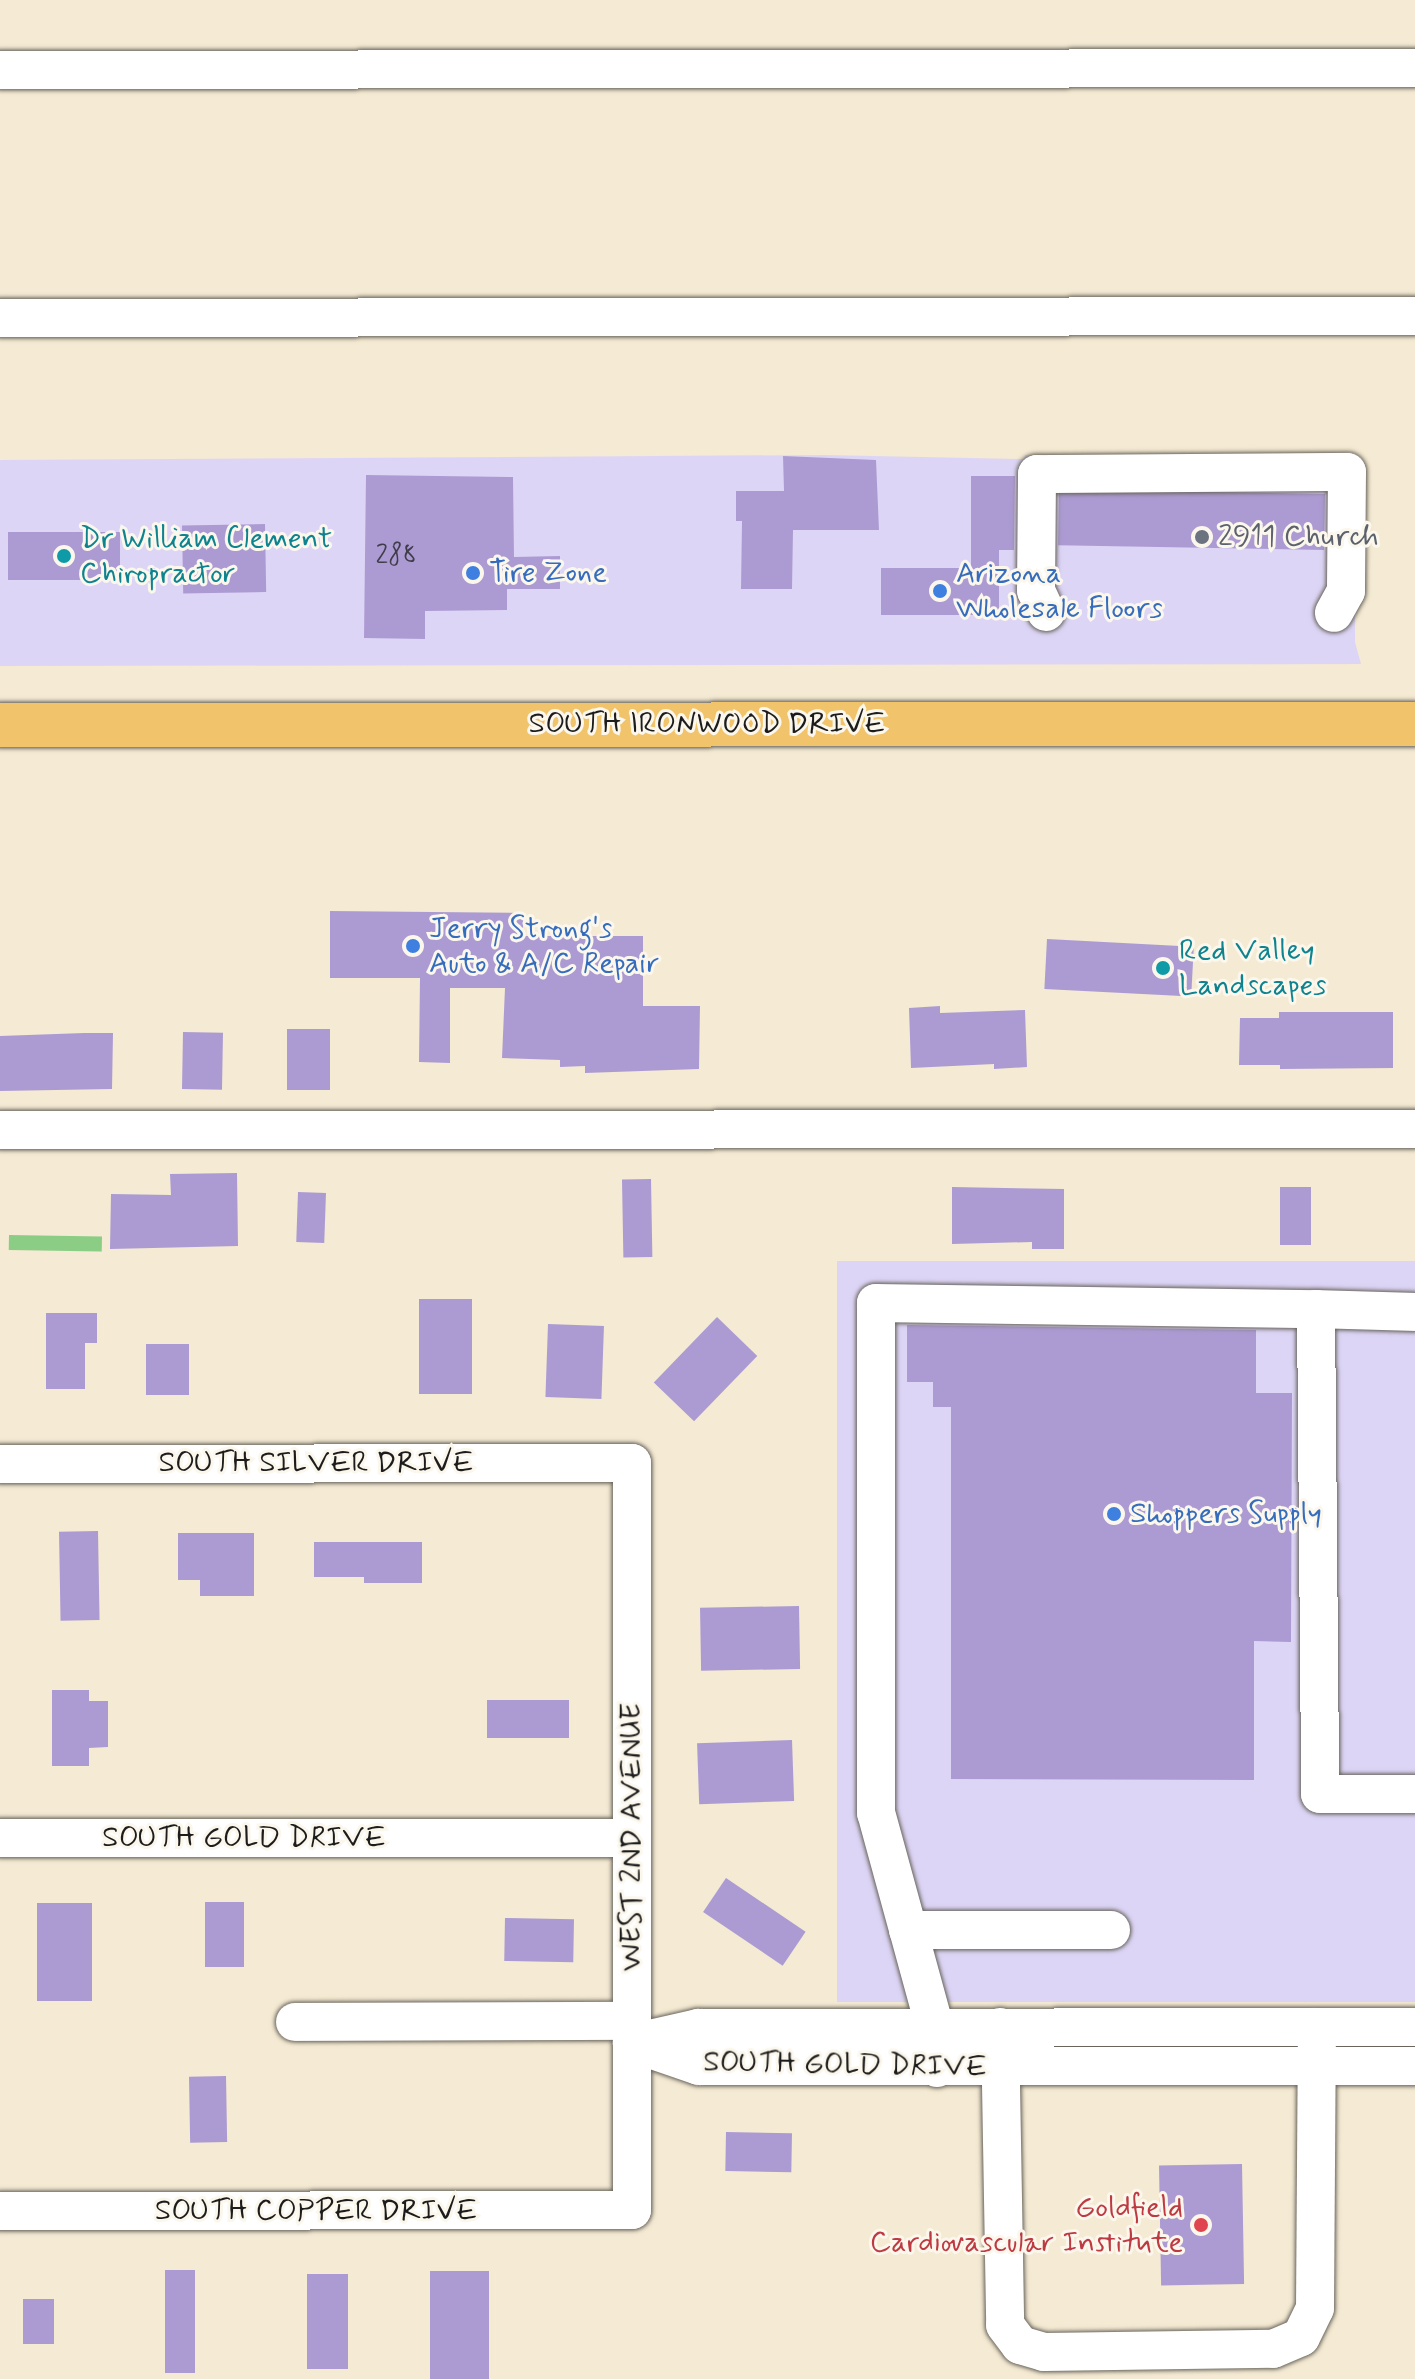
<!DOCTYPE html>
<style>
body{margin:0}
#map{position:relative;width:1415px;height:2379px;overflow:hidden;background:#f5ead3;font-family:Mynerve,sans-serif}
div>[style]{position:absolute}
.built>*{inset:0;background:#ddd5f6;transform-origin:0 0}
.green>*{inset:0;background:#8bcd85;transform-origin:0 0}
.building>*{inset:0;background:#ac9bd2;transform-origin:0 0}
.roads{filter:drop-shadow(0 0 2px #68645c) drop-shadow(0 0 2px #68645c)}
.minor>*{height:38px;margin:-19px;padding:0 19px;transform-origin:19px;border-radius:19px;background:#fff}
.major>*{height:44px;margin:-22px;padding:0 22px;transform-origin:22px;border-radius:22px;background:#f1c36a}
.dots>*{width:22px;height:22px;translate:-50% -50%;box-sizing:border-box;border:4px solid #fbf7ec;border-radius:50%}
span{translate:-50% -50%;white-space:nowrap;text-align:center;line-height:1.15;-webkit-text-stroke:6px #fbf7ec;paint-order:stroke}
.number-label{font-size:26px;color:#403c4a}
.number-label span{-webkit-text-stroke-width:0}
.worship-label{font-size:30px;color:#5b616d}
.left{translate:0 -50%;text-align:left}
.culture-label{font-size:30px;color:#0d838f}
.shop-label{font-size:30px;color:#366cbe}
.street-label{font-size:30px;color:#1c1c1c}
.health-label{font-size:30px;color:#be3a42}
.right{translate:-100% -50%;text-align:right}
</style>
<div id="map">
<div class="built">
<i style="clip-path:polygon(824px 455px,1024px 459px,1025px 455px,1355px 456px,1355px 642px,1361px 664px,0 666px,0 460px)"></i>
<i style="left:837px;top:1261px;width:578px;height:741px"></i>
</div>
<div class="green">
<i style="left:9px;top:1235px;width:93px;height:15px;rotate:1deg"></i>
</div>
<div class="building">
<i style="clip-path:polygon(783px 456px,876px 460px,879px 530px,793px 530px,792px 589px,741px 589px,742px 521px,736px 521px,736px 491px,784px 491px)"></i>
<i style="clip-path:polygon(366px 475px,513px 477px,514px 557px,560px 556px,560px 589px,507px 589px,507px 610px,425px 611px,425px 639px,364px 638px)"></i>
<i style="clip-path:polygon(971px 476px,1015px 476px,1014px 550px,999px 550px,999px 615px,881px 615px,881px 568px,971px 568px)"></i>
<i style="left:1325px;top:494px;width:56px;height:266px;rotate:91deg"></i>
<i style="left:265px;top:524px;width:68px;height:83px;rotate:89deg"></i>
<i style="left:8px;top:532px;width:112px;height:48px"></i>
<i style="clip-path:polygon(330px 911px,523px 913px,523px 936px,643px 936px,643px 1006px,700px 1006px,699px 1069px,585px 1073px,585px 1066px,560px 1067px,560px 1060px,502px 1058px,505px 988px,450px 988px,450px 1063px,419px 1062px,420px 978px,330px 978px)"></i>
<i style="left:1047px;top:939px;width:147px;height:50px;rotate:3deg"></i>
<i style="clip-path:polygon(940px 1006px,940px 1013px,1025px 1010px,1027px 1067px,994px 1069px,994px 1064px,911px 1068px,909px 1008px)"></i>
<i style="clip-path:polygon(1279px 1012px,1393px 1012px,1393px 1068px,1280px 1069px,1280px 1065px,1239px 1065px,1240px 1018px,1279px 1018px)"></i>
<i style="left:287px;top:1029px;width:43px;height:61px"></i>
<i style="left:183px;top:1032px;width:40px;height:57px;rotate:1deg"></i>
<i style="clip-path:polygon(84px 1033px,113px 1033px,112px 1089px,0 1091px,0 1036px)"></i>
<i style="clip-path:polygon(237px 1173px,238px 1246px,110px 1249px,111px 1194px,171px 1195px,170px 1174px)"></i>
<i style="left:651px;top:1179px;width:78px;height:29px;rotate:89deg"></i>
<i style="clip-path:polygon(952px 1187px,1064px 1189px,1064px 1249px,1032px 1249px,1032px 1242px,952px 1244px)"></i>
<i style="left:1280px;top:1187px;width:31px;height:58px"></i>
<i style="left:298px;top:1192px;width:28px;height:50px;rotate:2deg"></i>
<i style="left:419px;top:1299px;width:53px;height:95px"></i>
<i style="clip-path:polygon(46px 1313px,97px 1313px,97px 1343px,85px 1343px,85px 1389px,46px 1389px)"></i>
<i style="left:717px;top:1317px;width:56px;height:91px;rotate:44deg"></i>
<i style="left:548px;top:1324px;width:56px;height:73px;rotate:2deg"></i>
<i style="clip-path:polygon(907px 1325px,1256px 1330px,1256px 1393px,1292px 1393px,1291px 1642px,1254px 1641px,1254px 1780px,951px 1779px,951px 1407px,933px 1407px,933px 1382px,907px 1382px)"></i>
<i style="left:189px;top:1344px;width:51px;height:43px;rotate:90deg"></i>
<i style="left:98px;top:1531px;width:89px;height:39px;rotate:89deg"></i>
<i style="clip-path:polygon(178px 1533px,254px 1533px,254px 1596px,200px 1596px,200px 1580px,178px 1580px)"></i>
<i style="clip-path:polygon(314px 1542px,422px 1542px,422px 1583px,364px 1583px,364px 1577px,314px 1577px)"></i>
<i style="left:799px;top:1606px;width:63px;height:99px;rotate:89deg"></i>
<i style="clip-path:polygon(52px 1690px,89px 1690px,89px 1701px,108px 1701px,108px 1747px,89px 1748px,89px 1766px,52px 1766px)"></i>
<i style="left:487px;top:1700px;width:82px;height:38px"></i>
<i style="left:792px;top:1740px;width:61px;height:95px;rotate:88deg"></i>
<i style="left:726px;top:1878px;width:96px;height:41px;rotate:34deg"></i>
<i style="left:205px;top:1902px;width:39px;height:65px"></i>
<i style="left:37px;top:1903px;width:55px;height:98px"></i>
<i style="left:505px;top:1918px;width:69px;height:43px;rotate:1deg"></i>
<i style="left:226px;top:2076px;width:66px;height:37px;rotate:89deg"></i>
<i style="left:726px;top:2132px;width:66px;height:39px;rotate:1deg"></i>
<i style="left:1242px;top:2164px;width:120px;height:83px;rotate:89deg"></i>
<i style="left:165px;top:2270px;width:30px;height:103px"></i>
<i style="left:430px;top:2271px;width:59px;height:108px"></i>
<i style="left:307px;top:2274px;width:41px;height:95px"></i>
<i style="left:23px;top:2299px;width:31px;height:45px"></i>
</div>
<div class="roads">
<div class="minor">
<i style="left:0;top:70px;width:1415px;rotate:-0.08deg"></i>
<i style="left:0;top:318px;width:1415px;rotate:-0.08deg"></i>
<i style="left:1046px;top:612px;width:23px;rotate:-115deg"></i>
<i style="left:1036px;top:591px;width:117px;rotate:-89.5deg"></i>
<i style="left:1037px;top:474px;width:310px;rotate:-0.4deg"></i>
<i style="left:1347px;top:472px;width:119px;rotate:90.5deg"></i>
<i style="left:1346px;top:591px;width:25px;rotate:119deg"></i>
<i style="left:0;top:1130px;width:1415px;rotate:-0.04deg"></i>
<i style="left:1415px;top:1312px;width:99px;rotate:-178.3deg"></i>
<i style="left:1316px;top:1309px;width:485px;rotate:89.5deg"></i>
<i style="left:1320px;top:1794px;width:95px"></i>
<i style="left:0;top:1464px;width:632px;rotate:-0.09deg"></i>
<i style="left:632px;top:1463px;width:747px;rotate:90deg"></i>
<i style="left:632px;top:2210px;width:632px;rotate:179.91deg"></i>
<i style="left:0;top:1838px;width:632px"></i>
<i style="left:908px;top:1930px;width:203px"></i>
<i style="left:295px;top:2022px;width:337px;rotate:-0.2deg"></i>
<i style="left:1000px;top:2027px;width:298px;rotate:89deg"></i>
<i style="left:1005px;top:2325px;width:25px;rotate:53deg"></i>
<i style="left:1020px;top:2345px;width:25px;rotate:16deg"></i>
<i style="left:1044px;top:2352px;width:229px;rotate:-0.8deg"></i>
<i style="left:1273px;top:2349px;width:30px;rotate:-23deg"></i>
<i style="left:1301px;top:2337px;width:32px;rotate:-64deg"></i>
<i style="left:1315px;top:2308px;width:281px;rotate:-89.6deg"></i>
<i style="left:632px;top:2043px;width:71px;rotate:18.9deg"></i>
<i style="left:699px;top:2066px;width:716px"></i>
<i style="left:632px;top:2043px;width:68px;rotate:-12.8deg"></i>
<i style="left:698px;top:2028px;width:717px;rotate:-0.08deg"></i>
<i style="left:937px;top:2068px;width:40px;rotate:-92.9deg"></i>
<i style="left:935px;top:2028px;width:223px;rotate:-105.3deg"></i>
<i style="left:876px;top:1813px;width:510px;rotate:-90deg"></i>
<i style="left:876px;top:1303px;width:440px;rotate:0.8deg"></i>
</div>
<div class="major">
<i style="left:0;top:725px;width:1415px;rotate:-0.04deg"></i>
</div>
</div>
<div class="dots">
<i style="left:1202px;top:537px;background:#6b7280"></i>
<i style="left:64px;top:556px;background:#0f9aa8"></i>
<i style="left:473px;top:573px;background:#3f7fe0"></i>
<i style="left:940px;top:591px;background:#3f7fe0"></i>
<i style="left:413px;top:946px;background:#3f7fe0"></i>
<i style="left:1163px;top:968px;background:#0f9aa8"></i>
<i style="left:1114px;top:1514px;background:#3f7fe0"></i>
<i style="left:1201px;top:2225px;background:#e0444e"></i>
</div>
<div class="number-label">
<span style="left:396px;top:557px">288</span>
</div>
<div class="worship-label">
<span class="left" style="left:1218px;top:537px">2911 Church</span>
</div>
<div class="culture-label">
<span class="left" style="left:80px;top:556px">Dr William Clement<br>Chiropractor</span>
<span class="left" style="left:1179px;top:968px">Red Valley<br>Landscapes</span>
</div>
<div class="shop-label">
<span class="left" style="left:489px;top:573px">Tire Zone</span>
<span class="left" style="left:956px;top:591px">Arizona<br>Wholesale Floors</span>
<span class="left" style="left:429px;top:946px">Jerry Strong's<br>Auto &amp; A/C Repair</span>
<span class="left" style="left:1130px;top:1514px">Shoppers Supply</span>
</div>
<div class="street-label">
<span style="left:707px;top:724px">SOUTH IRONWOOD DRIVE</span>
<span style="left:316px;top:1463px">SOUTH SILVER DRIVE</span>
<span style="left:632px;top:1837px;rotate:-90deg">WEST 2ND AVENUE</span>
<span style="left:244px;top:1838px">SOUTH GOLD DRIVE</span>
<span style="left:845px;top:2065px;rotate:1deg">SOUTH GOLD DRIVE</span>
<span style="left:316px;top:2211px">SOUTH COPPER DRIVE</span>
</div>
<div class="health-label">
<span class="right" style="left:1183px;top:2225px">Goldfield<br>Cardiovascular Institute</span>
</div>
</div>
